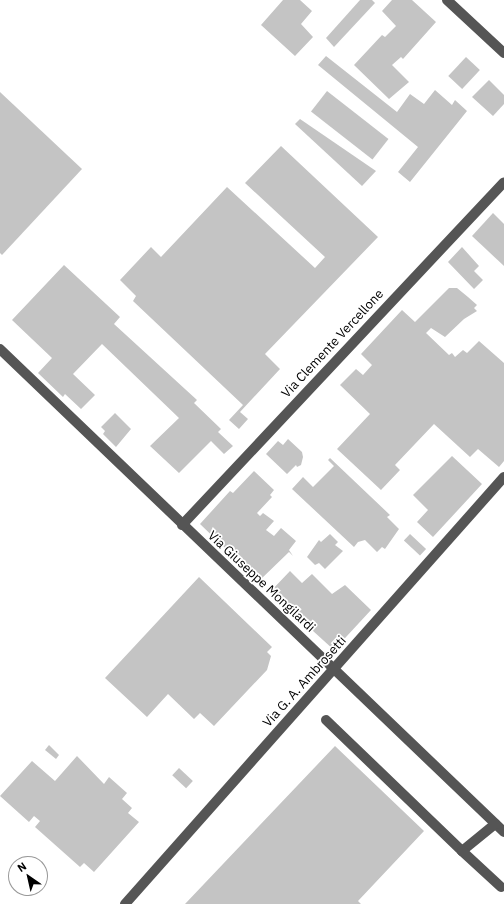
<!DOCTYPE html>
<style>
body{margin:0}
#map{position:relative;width:504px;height:904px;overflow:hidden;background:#fff;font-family:"IBM Plex Sans",sans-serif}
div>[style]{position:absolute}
.building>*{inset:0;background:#c4c4c4;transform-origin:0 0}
.minor>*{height:10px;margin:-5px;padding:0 5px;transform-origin:5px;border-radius:5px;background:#555}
span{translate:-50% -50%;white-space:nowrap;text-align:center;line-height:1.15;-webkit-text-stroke:3.5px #fff;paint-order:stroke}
.street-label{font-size:13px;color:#000}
.north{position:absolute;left:8px;top:856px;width:40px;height:40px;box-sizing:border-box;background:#fff;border:1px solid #999;border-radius:50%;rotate:326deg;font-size:11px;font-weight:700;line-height:16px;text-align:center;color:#000}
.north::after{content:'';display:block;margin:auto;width:14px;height:18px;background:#000;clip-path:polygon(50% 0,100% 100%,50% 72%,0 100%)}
</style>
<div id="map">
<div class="building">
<i style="clip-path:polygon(283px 0,300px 0,312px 11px,301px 24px,313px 37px,295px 56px,261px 25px)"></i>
<i style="clip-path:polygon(360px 0,372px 0,375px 3px,334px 47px,326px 38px)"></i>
<i style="clip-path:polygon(392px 0,412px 0,436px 22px,403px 59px,401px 57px,392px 65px,409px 82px,389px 99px,354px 65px,382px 35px,385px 37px,396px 26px,382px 11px)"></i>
<i style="clip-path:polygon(326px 56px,397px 112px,410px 94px,424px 104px,435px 90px,452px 105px,455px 100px,467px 111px,410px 182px,398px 172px,418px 147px,318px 65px)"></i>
<i style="left:466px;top:57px;width:19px;height:26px;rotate:43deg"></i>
<i style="clip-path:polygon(489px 80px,504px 95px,504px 104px,493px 116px,472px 97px)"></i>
<i style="left:327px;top:91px;width:78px;height:26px;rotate:38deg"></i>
<i style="clip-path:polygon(0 92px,82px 169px,2px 255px,0 253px)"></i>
<i style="clip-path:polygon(300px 119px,376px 171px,362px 186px,295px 124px)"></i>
<i style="clip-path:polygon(281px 146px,378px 237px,265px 354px,280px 369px,240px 412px,248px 419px,239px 429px,229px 420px,243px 405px,133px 301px,136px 296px,120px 280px,151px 247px,161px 257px,227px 187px,315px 268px,325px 257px,245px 183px)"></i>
<i style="clip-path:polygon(493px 213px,504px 224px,504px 266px,472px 236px)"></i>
<i style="clip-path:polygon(462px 247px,479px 266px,474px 271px,483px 280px,474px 289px,448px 262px)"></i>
<i style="clip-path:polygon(64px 265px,120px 317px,114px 324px,197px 400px,194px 403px,221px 429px,218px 432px,233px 446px,224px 454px,211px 441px,179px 473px,150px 446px,179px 418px,102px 344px,73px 374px,95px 395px,81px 409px,65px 394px,63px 397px,38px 373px,52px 358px,12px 320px)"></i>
<i style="clip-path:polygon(449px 288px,457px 288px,468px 297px,477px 305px,474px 308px,477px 311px,464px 319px,445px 337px,431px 328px,426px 333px,449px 355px,452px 353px,455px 357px,463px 350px,467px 353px,479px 341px,504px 363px,504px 461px,499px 467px,478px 449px,470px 457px,434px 424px,395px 465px,400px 470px,381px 490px,337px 449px,370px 414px,340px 385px,356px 369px,363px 375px,372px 365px,361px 354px,402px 310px,415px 322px)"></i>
<i style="clip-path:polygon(115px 413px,131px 429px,116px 447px,103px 434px,105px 431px,101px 427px)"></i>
<i style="clip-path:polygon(288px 439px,302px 452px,303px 457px,301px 465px,297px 467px,296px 465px,287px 474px,266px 454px,278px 441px,283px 445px)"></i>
<i style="clip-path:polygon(452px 456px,482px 484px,433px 537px,417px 522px,428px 510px,413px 495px)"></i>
<i style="clip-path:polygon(330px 458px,390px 515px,387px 517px,399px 529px,385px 549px,382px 547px,377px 552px,365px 540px,358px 542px,354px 547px,292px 489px,303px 477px,313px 487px,334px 466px,328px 460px)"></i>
<i style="clip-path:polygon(254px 471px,274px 490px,270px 495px,272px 497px,257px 513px,260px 516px,263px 513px,274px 521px,266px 530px,274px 536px,281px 528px,296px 541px,289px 550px,293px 556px,289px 552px,259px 581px,200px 524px,230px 491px,233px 493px)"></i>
<i style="clip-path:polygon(330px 534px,338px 542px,335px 545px,343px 551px,325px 569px,319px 563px,315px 565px,307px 557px,319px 540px,321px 542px)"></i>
<i style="left:410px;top:534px;width:22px;height:9px;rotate:43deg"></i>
<i style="clip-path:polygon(290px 571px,302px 583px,312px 574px,332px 594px,345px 585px,371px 610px,334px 650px,270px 592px)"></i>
<i style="clip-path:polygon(199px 577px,272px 647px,267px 652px,271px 656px,267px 670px,214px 726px,200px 713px,194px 719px,168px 694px,147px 717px,105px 678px)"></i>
<i style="clip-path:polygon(49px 745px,59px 755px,56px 759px,45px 750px)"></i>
<i style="clip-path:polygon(335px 746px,424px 831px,358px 901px,361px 904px,185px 904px)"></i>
<i style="clip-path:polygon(77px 756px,104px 784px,109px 777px,127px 793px,122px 799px,132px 808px,128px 813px,139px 822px,94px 872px,84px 863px,80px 867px,35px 827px,40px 821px,34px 816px,29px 822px,0 796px,32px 761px,55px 781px)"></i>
<i style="left:179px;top:768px;width:19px;height:10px;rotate:43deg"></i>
</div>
<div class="minor">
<i style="left:447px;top:0;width:78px;rotate:42.9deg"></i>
<i style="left:0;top:349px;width:698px;rotate:43.78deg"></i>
<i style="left:182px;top:525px;width:470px;rotate:-46.8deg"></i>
<i style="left:326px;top:720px;width:189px;rotate:43.9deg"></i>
<i style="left:462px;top:851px;width:43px;rotate:-39.3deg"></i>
<i style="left:462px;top:851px;width:53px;rotate:42.7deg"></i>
<i style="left:125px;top:904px;width:571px;rotate:-48.41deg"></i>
</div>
<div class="street-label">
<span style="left:333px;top:344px;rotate:-47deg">Via Clemente Vercellone</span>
<span style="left:261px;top:582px;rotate:43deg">Via Giuseppe Mongilardi</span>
<span style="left:305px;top:682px;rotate:-48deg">Via G. A. Ambrosetti</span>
</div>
<div class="north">N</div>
</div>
